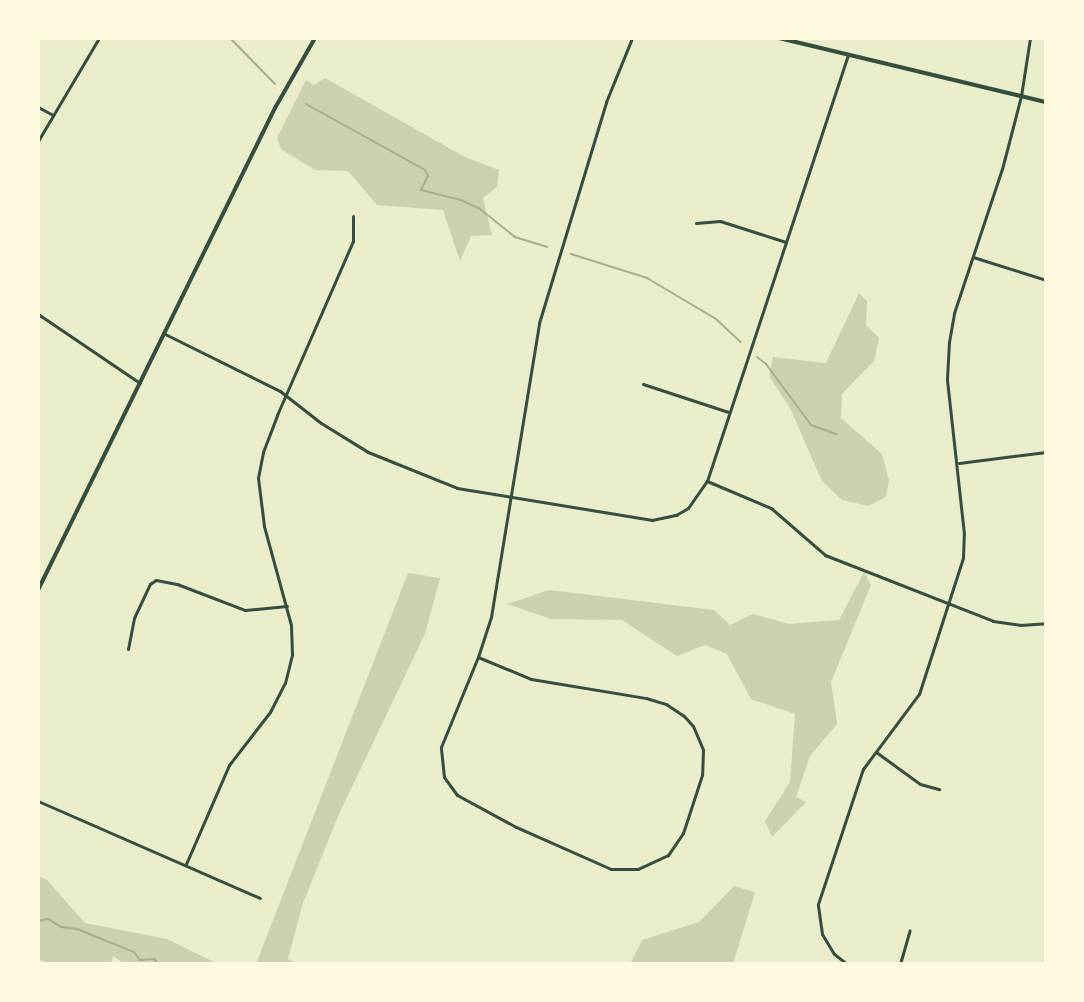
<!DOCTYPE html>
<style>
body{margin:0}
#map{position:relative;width:1084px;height:1002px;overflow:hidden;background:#e9edc9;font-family:Rubik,sans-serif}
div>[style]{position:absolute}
.green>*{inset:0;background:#cad2ad}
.stream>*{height:2px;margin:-1px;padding:0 1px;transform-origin:1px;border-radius:1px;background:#a3b18a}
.minor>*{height:3px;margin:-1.5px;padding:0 1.5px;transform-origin:1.5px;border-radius:1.5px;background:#344e41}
.tertiary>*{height:4px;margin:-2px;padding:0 2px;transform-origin:2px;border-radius:2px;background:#344e41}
span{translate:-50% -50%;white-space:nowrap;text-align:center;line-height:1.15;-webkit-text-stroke:7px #fefae0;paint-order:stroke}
.frame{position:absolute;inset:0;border:40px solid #fefae0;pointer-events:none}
</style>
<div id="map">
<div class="green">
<i style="clip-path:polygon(325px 78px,465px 157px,499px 170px,497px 187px,483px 198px,492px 235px,471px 236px,460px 261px,443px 210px,377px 205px,348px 171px,315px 170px,281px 149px,277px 138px,306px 80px,314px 85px)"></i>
<i style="clip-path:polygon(859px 293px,867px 301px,866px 325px,879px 338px,874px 361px,842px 394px,841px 418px,882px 454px,889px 480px,886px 497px,868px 506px,842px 500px,822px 481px,790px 408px,769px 376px,773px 357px,826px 363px)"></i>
<i style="clip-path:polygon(864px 572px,871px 585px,831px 682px,837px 724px,810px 756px,796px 797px,806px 802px,772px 837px,765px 821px,790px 782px,795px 714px,751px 699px,727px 654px,705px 645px,677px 656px,622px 620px,551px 619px,507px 604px,549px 590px,714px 610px,730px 625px,753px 614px,789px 624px,839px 620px)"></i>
<i style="clip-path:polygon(408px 573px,440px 578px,425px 634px,339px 814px,303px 903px,288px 959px,299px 964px,256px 964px)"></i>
<i style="clip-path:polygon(38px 876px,47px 880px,85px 923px,167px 939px,218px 964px,125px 964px,113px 956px,111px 964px,50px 964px,38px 959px)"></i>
<i style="clip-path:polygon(734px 886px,755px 892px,733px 964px,630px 964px,642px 940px,699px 922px)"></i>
</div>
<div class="stream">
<i style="left:230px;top:38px;width:64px;rotate:45.6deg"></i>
<i style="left:306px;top:104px;width:136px;rotate:29deg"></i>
<i style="left:425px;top:170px;width:7px;rotate:63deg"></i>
<i style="left:428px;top:176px;width:16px;rotate:117deg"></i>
<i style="left:421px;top:190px;width:41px;rotate:14deg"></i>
<i style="left:461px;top:200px;width:21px;rotate:25deg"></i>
<i style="left:480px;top:209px;width:45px;rotate:38.7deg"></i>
<i style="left:515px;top:237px;width:34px;rotate:17deg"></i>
<i style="left:571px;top:254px;width:80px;rotate:17.5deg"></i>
<i style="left:647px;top:278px;width:80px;rotate:30.7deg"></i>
<i style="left:716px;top:319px;width:34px;rotate:43deg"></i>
<i style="left:757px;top:357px;width:11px;rotate:38deg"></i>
<i style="left:766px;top:364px;width:76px;rotate:53.6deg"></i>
<i style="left:811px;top:425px;width:27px;rotate:20deg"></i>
<i style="left:38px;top:921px;width:10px;rotate:-11deg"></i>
<i style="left:48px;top:919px;width:15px;rotate:32deg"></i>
<i style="left:61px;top:927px;width:16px;rotate:7deg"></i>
<i style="left:77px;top:929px;width:61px;rotate:22deg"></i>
<i style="left:134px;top:952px;width:10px;rotate:53deg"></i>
<i style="left:140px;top:960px;width:14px;rotate:-4deg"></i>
<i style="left:154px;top:959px;width:6px;rotate:51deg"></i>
</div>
<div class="minor">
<i style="left:38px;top:107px;width:17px;rotate:28deg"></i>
<i style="left:38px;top:141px;width:120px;rotate:-59.4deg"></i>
<i style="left:696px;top:223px;width:24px;rotate:-5deg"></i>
<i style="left:720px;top:221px;width:69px;rotate:17.7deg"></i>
<i style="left:973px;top:257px;width:77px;rotate:17.5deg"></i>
<i style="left:38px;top:314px;width:123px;rotate:34.1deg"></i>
<i style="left:165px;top:334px;width:128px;rotate:26.4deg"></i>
<i style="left:280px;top:391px;width:52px;rotate:38deg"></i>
<i style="left:321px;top:423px;width:55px;rotate:31.7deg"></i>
<i style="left:368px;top:452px;width:96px;rotate:22deg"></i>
<i style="left:457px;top:488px;width:198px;rotate:9.3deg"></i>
<i style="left:652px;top:520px;width:25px;rotate:-12deg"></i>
<i style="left:676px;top:515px;width:14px;rotate:-30deg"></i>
<i style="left:688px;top:508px;width:33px;rotate:-55deg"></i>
<i style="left:707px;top:481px;width:449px;rotate:-71.7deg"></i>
<i style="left:643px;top:384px;width:89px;rotate:18.2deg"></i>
<i style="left:959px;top:463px;width:88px;rotate:-7.2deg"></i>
<i style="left:707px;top:481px;width:69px;rotate:22.9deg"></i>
<i style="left:771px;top:508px;width:72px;rotate:41deg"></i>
<i style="left:825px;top:555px;width:180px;rotate:21.4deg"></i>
<i style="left:993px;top:621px;width:27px;rotate:8deg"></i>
<i style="left:1020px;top:625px;width:26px;rotate:-4deg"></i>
<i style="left:128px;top:649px;width:32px;rotate:-79deg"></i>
<i style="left:134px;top:618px;width:38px;rotate:-65deg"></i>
<i style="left:150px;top:584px;width:7px;rotate:-34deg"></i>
<i style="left:156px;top:580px;width:21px;rotate:11deg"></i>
<i style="left:177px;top:584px;width:73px;rotate:20.9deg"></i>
<i style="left:245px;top:610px;width:42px;rotate:-5.4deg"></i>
<i style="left:478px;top:657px;width:57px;rotate:22.5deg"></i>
<i style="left:531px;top:679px;width:117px;rotate:9.4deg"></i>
<i style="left:646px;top:698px;width:21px;rotate:17deg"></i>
<i style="left:666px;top:704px;width:22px;rotate:34deg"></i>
<i style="left:684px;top:716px;width:13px;rotate:48deg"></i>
<i style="left:693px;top:726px;width:26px;rotate:67deg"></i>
<i style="left:703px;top:750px;width:25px;rotate:92deg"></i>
<i style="left:702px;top:775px;width:61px;rotate:108.1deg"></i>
<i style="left:683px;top:833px;width:27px;rotate:124deg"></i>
<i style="left:668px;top:855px;width:33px;rotate:155deg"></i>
<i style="left:638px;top:869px;width:27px;rotate:180deg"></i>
<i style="left:611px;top:869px;width:104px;rotate:-156.1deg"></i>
<i style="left:516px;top:827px;width:67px;rotate:-151.5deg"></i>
<i style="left:457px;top:795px;width:22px;rotate:-126deg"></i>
<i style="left:444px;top:777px;width:30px;rotate:-96deg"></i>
<i style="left:441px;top:747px;width:97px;rotate:-67.7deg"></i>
<i style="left:478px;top:657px;width:42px;rotate:-72deg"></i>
<i style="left:491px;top:617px;width:298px;rotate:-80.7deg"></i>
<i style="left:539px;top:323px;width:231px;rotate:-73.1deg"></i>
<i style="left:606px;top:102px;width:69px;rotate:-67.9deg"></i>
<i style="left:876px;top:752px;width:54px;rotate:36deg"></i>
<i style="left:920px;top:784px;width:20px;rotate:15deg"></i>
<i style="left:38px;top:801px;width:242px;rotate:23.6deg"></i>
<i style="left:186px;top:864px;width:108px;rotate:-66.5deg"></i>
<i style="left:229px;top:765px;width:67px;rotate:-52.3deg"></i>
<i style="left:270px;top:712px;width:33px;rotate:-63deg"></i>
<i style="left:285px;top:683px;width:30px;rotate:-76deg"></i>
<i style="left:292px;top:654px;width:29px;rotate:-92deg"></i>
<i style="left:291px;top:625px;width:103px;rotate:-105.3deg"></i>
<i style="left:264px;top:526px;width:48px;rotate:-97.1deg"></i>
<i style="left:258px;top:478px;width:26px;rotate:-79deg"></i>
<i style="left:263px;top:452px;width:40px;rotate:-69deg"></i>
<i style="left:277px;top:415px;width:190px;rotate:-66.4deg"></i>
<i style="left:353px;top:241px;width:25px;rotate:-90deg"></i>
<i style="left:847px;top:964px;width:16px;rotate:-142deg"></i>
<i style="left:834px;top:954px;width:23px;rotate:-121deg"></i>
<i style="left:822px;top:934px;width:30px;rotate:-98deg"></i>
<i style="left:818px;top:904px;width:142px;rotate:-71.6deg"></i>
<i style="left:863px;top:769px;width:94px;rotate:-53.3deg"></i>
<i style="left:919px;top:694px;width:143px;rotate:-72.1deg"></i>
<i style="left:963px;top:558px;width:24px;rotate:-88deg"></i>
<i style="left:964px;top:534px;width:156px;rotate:-96.3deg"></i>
<i style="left:947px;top:379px;width:37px;rotate:-87deg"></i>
<i style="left:949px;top:342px;width:29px;rotate:-80deg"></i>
<i style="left:954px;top:313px;width:152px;rotate:-71.6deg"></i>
<i style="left:1002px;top:169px;width:75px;rotate:-75.4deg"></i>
<i style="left:1021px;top:96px;width:59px;rotate:-81.2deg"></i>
<i style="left:900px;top:964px;width:35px;rotate:-74deg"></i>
</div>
<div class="tertiary">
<i style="left:779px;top:38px;width:275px;rotate:13.5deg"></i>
<i style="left:38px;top:590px;width:537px;rotate:-63.82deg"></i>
<i style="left:275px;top:108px;width:81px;rotate:-60.3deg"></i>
</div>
<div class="frame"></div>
</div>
